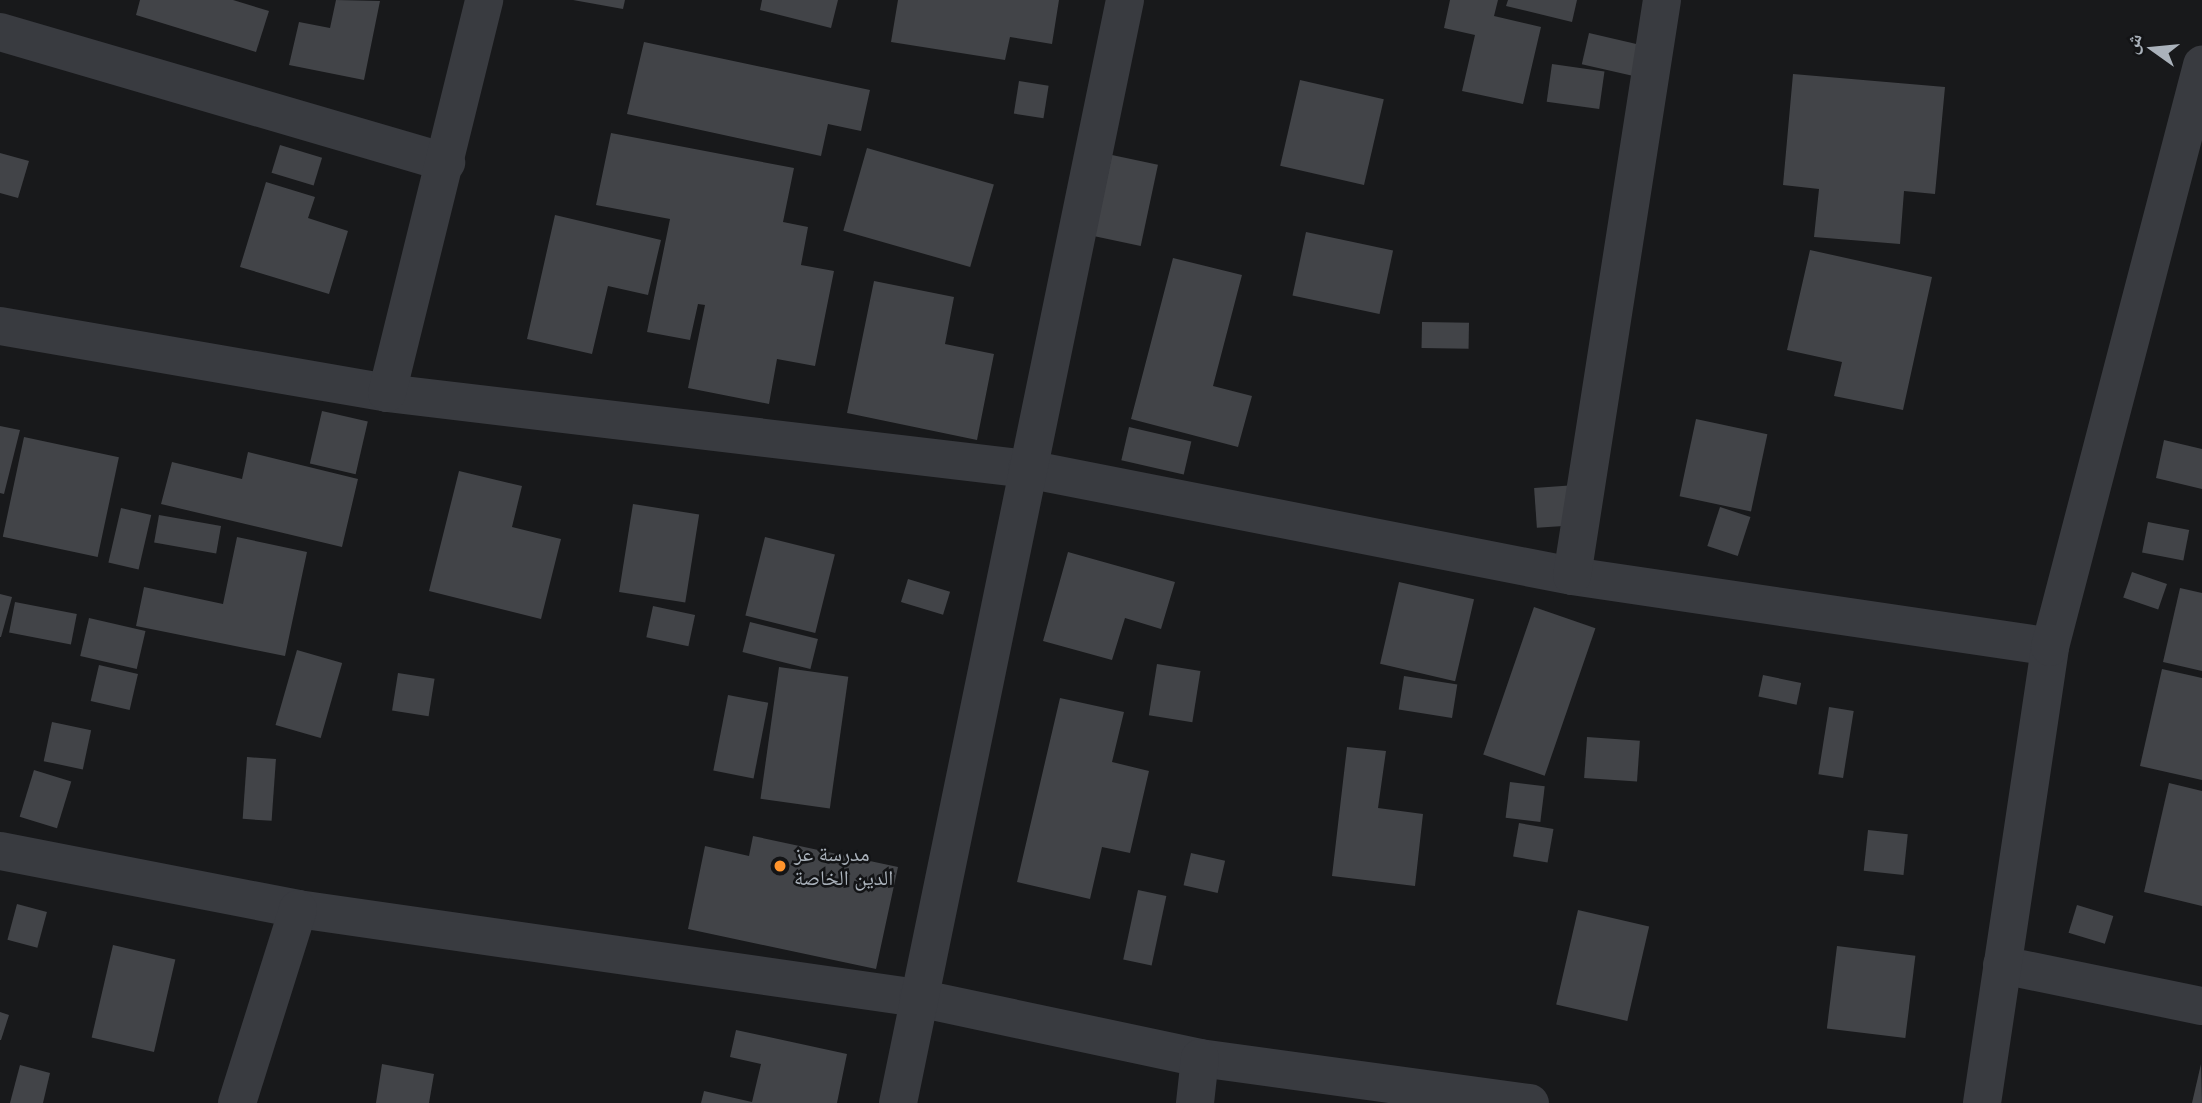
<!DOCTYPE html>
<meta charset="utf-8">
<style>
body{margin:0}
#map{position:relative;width:2202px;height:1103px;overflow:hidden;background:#18191b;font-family:"PT Sans","Noto Naskh Arabic",sans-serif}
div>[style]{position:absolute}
.building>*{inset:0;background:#424448;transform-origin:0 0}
.street>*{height:38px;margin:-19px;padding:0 19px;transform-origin:19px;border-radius:19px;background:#393b40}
.dots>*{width:19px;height:19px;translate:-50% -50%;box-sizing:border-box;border:4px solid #131416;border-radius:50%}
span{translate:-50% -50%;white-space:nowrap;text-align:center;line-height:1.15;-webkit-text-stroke:5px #131416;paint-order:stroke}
.poi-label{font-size:21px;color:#aab2bb}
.left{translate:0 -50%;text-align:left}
.north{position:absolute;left:2118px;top:14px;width:70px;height:70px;-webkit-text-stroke:5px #131416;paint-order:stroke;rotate:285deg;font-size:19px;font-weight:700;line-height:28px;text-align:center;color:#aab2bb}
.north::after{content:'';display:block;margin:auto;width:24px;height:32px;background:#aab2bb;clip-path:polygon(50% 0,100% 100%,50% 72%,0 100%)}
</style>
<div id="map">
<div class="building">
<i style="clip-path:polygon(140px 0,233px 0,269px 11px,256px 52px,136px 15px)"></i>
<i style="clip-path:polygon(336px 0,380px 1px,364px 80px,289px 65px,299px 22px,330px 28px)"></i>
<i style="clip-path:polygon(573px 0,625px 0,623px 9px)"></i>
<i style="clip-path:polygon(762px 0,838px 0,831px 28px,760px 10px)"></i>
<i style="clip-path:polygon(898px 0,1059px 0,1052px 44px,1010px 37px,1005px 60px,891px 42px)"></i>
<i style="clip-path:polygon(1450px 0,1498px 0,1494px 16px,1541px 27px,1523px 104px,1462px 91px,1475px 35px,1444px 28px)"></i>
<i style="clip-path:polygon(1508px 0,1577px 0,1572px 22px,1506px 6px)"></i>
<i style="left:1589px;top:33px;width:53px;height:32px;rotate:13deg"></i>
<i style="clip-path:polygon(644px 42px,870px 90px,861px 131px,828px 124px,821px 156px,627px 114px)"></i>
<i style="left:1552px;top:64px;width:53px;height:38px;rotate:8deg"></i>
<i style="clip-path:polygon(1793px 74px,1945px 87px,1935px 194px,1904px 191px,1900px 244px,1814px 237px,1819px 189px,1783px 185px)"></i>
<i style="left:1300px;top:80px;width:86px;height:88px;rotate:13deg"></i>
<i style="left:1019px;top:81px;width:30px;height:33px;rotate:9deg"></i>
<i style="clip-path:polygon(611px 133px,794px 168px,783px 222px,808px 227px,801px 265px,834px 271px,815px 366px,777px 359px,769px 404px,688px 388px,705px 305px,698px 304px,690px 340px,647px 332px,670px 219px,596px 205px)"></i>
<i style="left:280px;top:145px;width:44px;height:29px;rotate:17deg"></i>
<i style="left:867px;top:148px;width:132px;height:86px;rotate:16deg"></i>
<i style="clip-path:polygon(0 153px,29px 161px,18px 198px,0 193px)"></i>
<i style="left:1112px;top:155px;width:47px;height:83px;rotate:12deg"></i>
<i style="clip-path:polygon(266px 182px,315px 197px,308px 218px,348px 231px,329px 294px,240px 267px)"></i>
<i style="clip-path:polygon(555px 215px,661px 240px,648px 295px,608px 286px,592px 354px,527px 339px)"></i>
<i style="left:1306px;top:232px;width:89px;height:65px;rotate:12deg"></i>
<i style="clip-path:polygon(1810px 250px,1932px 277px,1903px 410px,1834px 396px,1842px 362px,1787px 350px)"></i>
<i style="clip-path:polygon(1173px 258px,1242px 275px,1213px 386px,1252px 396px,1238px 447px,1131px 419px)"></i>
<i style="clip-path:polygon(874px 281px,954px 297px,945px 344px,994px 354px,977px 440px,847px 413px)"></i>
<i style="left:1422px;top:322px;width:47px;height:26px;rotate:1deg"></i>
<i style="left:322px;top:411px;width:47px;height:54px;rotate:13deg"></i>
<i style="left:1696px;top:419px;width:73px;height:79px;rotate:12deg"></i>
<i style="clip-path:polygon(0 426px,20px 430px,4px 494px,0 493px)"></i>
<i style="left:1129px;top:427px;width:64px;height:34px;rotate:13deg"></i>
<i style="left:24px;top:437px;width:97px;height:102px;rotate:12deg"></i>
<i style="clip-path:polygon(2164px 440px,2202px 449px,2202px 489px,2156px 478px)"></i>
<i style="clip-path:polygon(248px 452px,358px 479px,342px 547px,161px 504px,172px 462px,242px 479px)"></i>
<i style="clip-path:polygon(459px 471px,522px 486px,512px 527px,561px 539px,541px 619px,429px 591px)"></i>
<i style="left:1576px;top:485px;width:40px;height:42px;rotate:86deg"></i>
<i style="left:633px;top:504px;width:67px;height:89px;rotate:9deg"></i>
<i style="left:1720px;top:507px;width:32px;height:41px;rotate:18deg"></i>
<i style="left:121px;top:508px;width:31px;height:56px;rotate:13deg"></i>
<i style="left:159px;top:515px;width:63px;height:28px;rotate:10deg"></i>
<i style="left:2148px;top:522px;width:42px;height:31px;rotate:11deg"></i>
<i style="clip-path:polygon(237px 537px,307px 552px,285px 656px,136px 626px,144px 587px,223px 604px)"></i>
<i style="left:765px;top:537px;width:72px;height:81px;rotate:14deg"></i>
<i style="clip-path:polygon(1068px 552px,1175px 582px,1161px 629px,1125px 618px,1112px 660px,1043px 641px)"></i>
<i style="left:2132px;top:572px;width:37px;height:27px;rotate:19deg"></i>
<i style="left:908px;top:579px;width:44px;height:24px;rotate:17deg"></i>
<i style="left:1399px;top:582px;width:77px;height:84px;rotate:13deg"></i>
<i style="clip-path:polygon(2180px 588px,2202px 593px,2202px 671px,2163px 662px)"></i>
<i style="clip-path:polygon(0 594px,12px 597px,1px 637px,0 637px)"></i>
<i style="left:15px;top:602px;width:63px;height:31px;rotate:11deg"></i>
<i style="left:653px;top:606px;width:43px;height:32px;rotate:12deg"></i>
<i style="left:1534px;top:607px;width:65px;height:156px;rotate:19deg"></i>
<i style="left:89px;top:618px;width:58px;height:39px;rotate:13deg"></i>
<i style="left:750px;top:622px;width:70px;height:31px;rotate:14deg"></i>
<i style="left:297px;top:650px;width:47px;height:78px;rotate:16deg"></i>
<i style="left:1157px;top:664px;width:44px;height:52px;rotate:9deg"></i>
<i style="left:99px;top:665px;width:40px;height:37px;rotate:13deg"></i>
<i style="left:779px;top:667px;width:70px;height:133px;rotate:8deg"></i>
<i style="clip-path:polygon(2162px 669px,2202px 678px,2202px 780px,2140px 766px)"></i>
<i style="left:398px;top:673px;width:37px;height:38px;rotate:9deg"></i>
<i style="left:1763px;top:675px;width:39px;height:22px;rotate:12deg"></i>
<i style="left:1404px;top:676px;width:54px;height:34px;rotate:9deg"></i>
<i style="left:728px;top:695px;width:41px;height:77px;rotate:11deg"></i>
<i style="clip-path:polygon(1060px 698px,1124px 712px,1112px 762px,1149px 771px,1130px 853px,1102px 847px,1090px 899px,1017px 882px)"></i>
<i style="left:1829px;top:707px;width:25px;height:68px;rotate:9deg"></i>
<i style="left:52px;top:722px;width:40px;height:40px;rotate:12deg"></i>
<i style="left:1587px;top:737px;width:53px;height:41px;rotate:4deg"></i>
<i style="clip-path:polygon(1347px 747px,1386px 751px,1378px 808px,1423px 814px,1415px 886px,1332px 876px)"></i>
<i style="left:247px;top:757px;width:29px;height:62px;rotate:4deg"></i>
<i style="left:34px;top:770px;width:39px;height:49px;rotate:17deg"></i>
<i style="left:1510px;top:782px;width:35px;height:36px;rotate:7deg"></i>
<i style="clip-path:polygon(2169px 783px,2202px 791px,2202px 906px,2144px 892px)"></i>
<i style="left:1519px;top:823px;width:35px;height:34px;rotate:10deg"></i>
<i style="left:1868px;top:830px;width:40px;height:41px;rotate:6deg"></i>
<i style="clip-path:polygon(753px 836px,898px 867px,876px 969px,688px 929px,705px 846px,749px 856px)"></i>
<i style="left:1191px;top:853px;width:35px;height:33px;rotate:13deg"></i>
<i style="left:1138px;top:890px;width:29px;height:71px;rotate:12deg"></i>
<i style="left:17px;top:904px;width:31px;height:37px;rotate:15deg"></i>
<i style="left:2077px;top:905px;width:38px;height:29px;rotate:17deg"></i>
<i style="left:1578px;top:910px;width:73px;height:97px;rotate:13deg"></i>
<i style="left:113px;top:945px;width:64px;height:95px;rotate:13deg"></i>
<i style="left:1837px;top:946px;width:79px;height:83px;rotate:7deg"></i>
<i style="clip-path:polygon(0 1012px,9px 1015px,1px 1040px,0 1040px)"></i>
<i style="clip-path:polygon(736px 1030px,847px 1054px,837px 1103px,701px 1103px,704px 1091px,752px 1102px,761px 1064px,730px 1057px)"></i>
<i style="clip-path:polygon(382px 1064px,434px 1074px,429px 1103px,376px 1103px)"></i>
<i style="clip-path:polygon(2201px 1064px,2202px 1103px,2192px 1103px)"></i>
<i style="clip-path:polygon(20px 1065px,50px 1073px,43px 1103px,10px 1103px)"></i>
</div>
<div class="street">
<i style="left:0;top:32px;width:465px;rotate:16.3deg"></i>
<i style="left:0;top:326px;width:393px;rotate:9.8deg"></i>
<i style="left:387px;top:393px;width:644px;rotate:6.77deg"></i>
<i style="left:1027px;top:469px;width:555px;rotate:11.11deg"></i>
<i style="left:1572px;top:576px;width:483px;rotate:8.4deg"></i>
<i style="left:387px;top:393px;width:405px;rotate:-76.1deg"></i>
<i style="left:1572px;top:576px;width:583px;rotate:-81.12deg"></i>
<i style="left:0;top:851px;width:304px;rotate:11deg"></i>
<i style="left:298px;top:909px;width:626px;rotate:8.17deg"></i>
<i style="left:918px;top:998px;width:288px;rotate:12deg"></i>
<i style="left:1200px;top:1058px;width:333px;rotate:7.8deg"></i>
<i style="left:2002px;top:965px;width:204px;rotate:11.6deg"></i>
<i style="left:237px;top:1103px;width:203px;rotate:-72.5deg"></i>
<i style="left:898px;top:1103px;width:1126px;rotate:-78.37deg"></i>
<i style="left:1195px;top:1103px;width:45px;rotate:-83.7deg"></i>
<i style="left:1982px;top:1103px;width:461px;rotate:-81.5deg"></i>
<i style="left:2050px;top:647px;width:602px;rotate:-75.36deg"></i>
</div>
<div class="dots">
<i style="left:780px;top:866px;background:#ff942c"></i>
</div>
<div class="poi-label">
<span class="left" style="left:794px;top:866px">مدرسة عز<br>الدين الخاصة</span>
</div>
<div class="north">ش</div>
</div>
